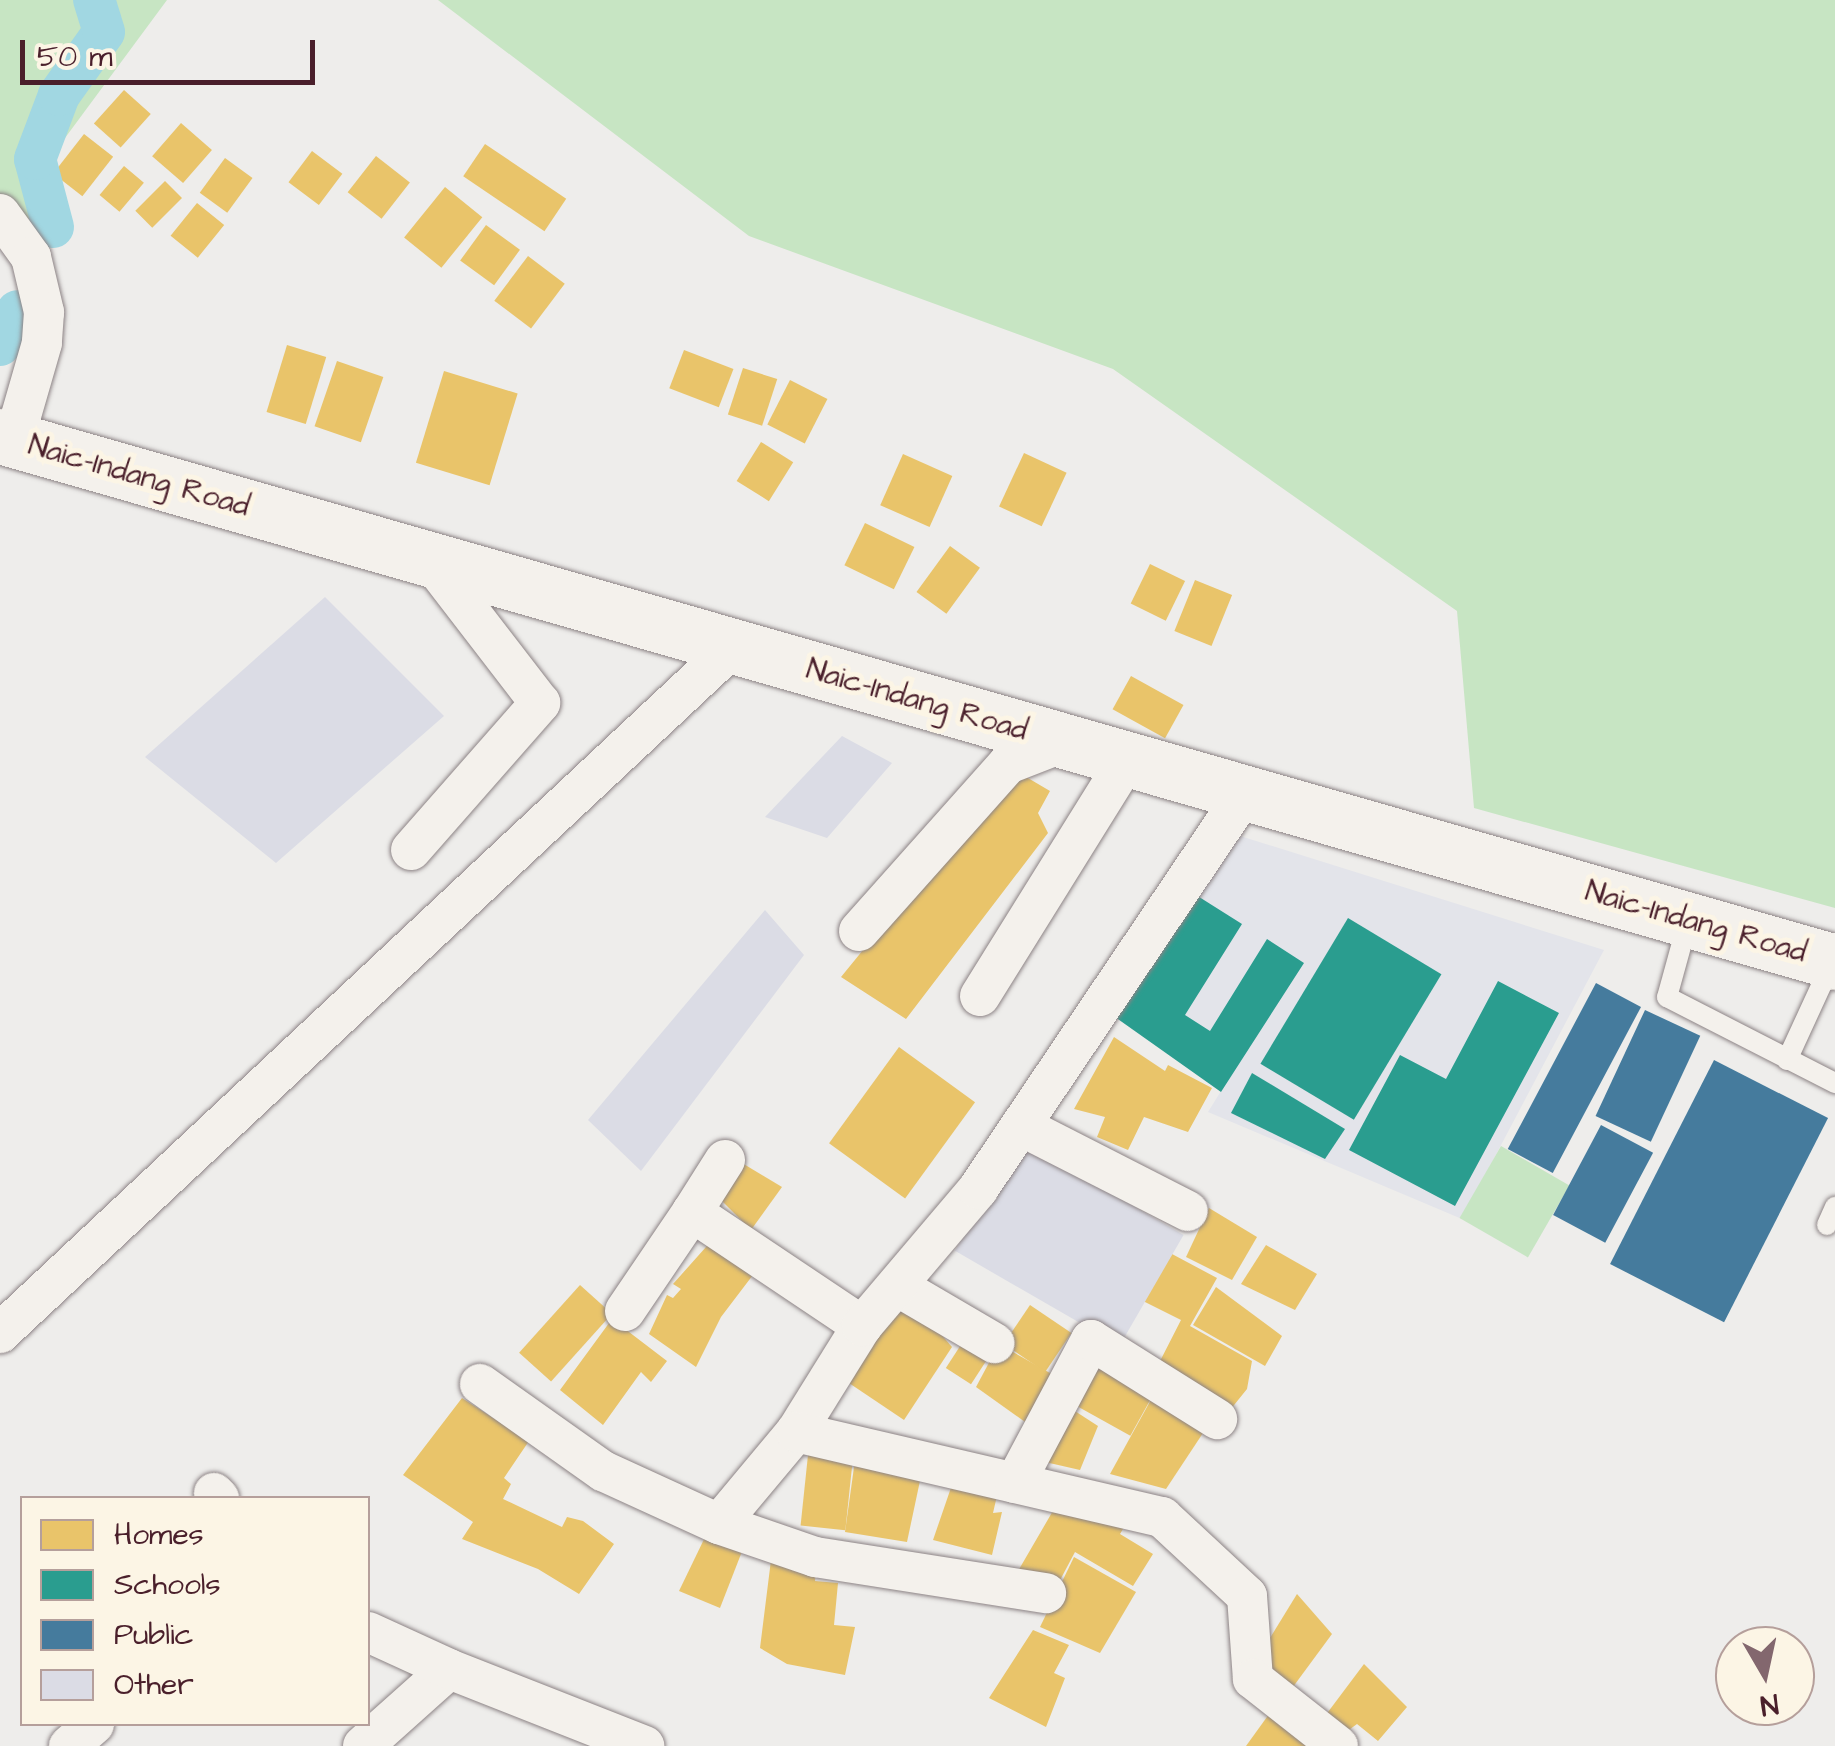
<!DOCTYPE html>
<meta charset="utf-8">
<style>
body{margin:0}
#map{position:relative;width:1835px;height:1746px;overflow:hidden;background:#eeedeb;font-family:"Architects Daughter",sans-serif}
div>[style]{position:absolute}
.built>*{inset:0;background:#e3e4ea}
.green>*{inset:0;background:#c7e5c3;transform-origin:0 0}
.homes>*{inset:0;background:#e9c46a;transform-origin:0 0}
.schools>*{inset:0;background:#2a9d8f;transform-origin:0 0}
.public>*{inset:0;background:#457b9d;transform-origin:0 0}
.canal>*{height:42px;margin:-21px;padding:0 21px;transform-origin:21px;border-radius:21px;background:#a1d7e2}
.building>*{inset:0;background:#dbdce5;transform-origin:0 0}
.roads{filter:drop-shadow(0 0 2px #8c8385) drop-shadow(0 0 2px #8c8385)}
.lane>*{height:20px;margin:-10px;padding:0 10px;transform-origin:10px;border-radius:10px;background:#f4f1ec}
.street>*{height:40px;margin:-20px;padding:0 20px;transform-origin:20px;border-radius:20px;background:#f4f1ec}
.secondary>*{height:55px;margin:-27.5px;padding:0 27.5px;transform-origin:27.5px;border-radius:27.5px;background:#f4f1ec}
span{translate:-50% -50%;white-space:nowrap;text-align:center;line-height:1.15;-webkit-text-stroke:10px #fcf5e5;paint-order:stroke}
.street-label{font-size:30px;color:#4a1f2b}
.legend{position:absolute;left:20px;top:1496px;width:350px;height:230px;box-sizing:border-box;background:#fcf5e5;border:2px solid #b59f9b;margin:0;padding:12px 18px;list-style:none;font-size:30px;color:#4a1f2b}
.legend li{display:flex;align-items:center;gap:20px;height:50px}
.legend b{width:50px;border:2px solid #b59f9b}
.north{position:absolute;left:1715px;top:1626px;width:100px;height:100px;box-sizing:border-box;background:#fcf5e5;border:2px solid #b59f9b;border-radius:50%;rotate:171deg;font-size:28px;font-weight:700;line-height:40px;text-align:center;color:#4a1f2b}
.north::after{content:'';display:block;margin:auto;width:35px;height:45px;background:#83676e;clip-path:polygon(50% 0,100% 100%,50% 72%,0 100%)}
.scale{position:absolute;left:20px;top:40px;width:295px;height:45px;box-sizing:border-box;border:5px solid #4a1f2b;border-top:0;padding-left:12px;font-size:30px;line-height:35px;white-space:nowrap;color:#4a1f2b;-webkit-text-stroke:8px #fcf5e5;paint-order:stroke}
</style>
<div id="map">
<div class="built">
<i style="clip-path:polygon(1237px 835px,1604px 950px,1462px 1219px,1208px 1112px,1221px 1091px,1115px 1017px)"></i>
</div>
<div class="green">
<i style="clip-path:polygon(0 0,167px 0,48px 161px,36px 160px,53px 227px,35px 268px,0 214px)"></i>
<i style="clip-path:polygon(438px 0,1835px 0,1835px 908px,1474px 808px,1457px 611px,1113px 369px,749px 236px)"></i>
<i style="left:1501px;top:1146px;width:79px;height:83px;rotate:30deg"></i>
</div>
<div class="homes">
<i style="left:124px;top:90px;width:36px;height:45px;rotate:42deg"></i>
<i style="left:181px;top:123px;width:41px;height:44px;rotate:41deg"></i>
<i style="left:84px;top:134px;width:37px;height:50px;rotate:38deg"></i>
<i style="left:485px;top:144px;width:98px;height:39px;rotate:34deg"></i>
<i style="left:312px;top:151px;width:38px;height:39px;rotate:37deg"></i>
<i style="left:376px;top:156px;width:43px;height:46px;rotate:38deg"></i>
<i style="left:225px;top:158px;width:34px;height:43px;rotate:36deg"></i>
<i style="left:124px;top:166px;width:26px;height:38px;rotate:40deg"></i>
<i style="left:165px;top:181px;width:24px;height:42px;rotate:45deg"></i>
<i style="left:445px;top:187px;width:48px;height:65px;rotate:39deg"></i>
<i style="left:197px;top:203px;width:35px;height:42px;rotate:39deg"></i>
<i style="left:486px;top:225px;width:42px;height:44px;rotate:36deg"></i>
<i style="left:528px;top:256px;width:46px;height:56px;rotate:37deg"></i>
<i style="left:287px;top:345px;width:41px;height:70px;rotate:17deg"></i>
<i style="left:684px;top:350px;width:53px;height:41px;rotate:21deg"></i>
<i style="left:337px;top:361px;width:49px;height:69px;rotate:19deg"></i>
<i style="left:743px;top:368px;width:36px;height:49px;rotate:18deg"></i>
<i style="left:444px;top:371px;width:77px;height:96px;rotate:17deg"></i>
<i style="left:790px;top:380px;width:42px;height:50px;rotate:27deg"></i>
<i style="left:761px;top:442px;width:38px;height:46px;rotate:32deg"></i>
<i style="left:1024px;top:453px;width:47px;height:59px;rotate:25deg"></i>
<i style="left:903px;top:454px;width:54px;height:56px;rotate:24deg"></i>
<i style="left:865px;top:523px;width:55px;height:47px;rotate:26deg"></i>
<i style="left:950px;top:546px;width:37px;height:57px;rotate:36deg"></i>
<i style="left:1150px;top:564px;width:39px;height:44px;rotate:26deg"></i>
<i style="left:1195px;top:580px;width:40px;height:55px;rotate:22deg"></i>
<i style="left:1131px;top:676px;width:60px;height:38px;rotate:29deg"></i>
<i style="clip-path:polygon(1016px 771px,1050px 791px,1038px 813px,1048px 833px,906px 1019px,841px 977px,983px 803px)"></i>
<i style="clip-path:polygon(1114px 1037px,1165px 1071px,1168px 1065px,1212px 1088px,1188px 1132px,1144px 1117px,1128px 1150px,1097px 1137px,1105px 1117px,1074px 1109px)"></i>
<i style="left:899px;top:1047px;width:94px;height:119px;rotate:36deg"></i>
<i style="clip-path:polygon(742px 1163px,782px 1187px,751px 1230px,721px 1200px)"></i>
<i style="clip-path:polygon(1209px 1208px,1257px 1237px,1232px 1280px,1186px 1257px)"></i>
<i style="clip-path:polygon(714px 1238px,759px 1267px,721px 1317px,696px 1367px,649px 1334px,667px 1295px,673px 1298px,681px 1289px,673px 1284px)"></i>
<i style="clip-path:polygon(1266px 1245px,1317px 1274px,1295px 1310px,1241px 1284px)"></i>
<i style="clip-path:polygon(1172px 1254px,1217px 1278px,1190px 1326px,1252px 1361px,1247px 1389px,1226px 1415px,1157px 1367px,1181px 1320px,1143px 1301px)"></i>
<i style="left:580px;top:1285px;width:43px;height:91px;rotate:42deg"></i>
<i style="clip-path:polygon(1216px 1287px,1282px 1336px,1265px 1366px,1193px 1325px)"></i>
<i style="clip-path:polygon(907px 1295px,952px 1347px,904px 1420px,843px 1379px)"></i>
<i style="left:1030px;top:1305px;width:50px;height:47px;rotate:34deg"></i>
<i style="clip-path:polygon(612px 1319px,667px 1361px,651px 1382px,641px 1372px,603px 1425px,560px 1390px)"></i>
<i style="left:966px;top:1337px;width:30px;height:37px;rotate:33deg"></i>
<i style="clip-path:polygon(999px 1344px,1064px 1381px,1035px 1429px,976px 1387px)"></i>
<i style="left:1095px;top:1351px;width:72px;height:57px;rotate:29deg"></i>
<i style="clip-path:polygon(1158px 1387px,1203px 1433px,1166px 1489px,1110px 1474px)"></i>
<i style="clip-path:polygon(462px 1398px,529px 1441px,504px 1478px,511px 1484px,503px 1499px,562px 1527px,567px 1517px,583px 1521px,614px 1544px,579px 1594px,538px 1569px,462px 1539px,473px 1522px,403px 1475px)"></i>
<i style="clip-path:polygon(1064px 1404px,1098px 1426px,1080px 1470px,1032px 1459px)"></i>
<i style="left:808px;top:1455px;width:45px;height:71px;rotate:6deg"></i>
<i style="clip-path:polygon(855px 1460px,921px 1476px,907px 1542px,845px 1532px)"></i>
<i style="clip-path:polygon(955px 1476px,999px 1487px,993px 1513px,1002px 1512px,992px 1555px,933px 1540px)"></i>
<i style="clip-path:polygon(1061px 1497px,1132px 1514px,1120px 1534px,1153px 1554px,1133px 1586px,1075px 1552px,1058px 1584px,1014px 1578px)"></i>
<i style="clip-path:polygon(708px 1531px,748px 1536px,720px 1608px,679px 1591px)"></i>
<i style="clip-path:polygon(1074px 1557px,1136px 1592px,1100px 1653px,1040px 1627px)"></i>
<i style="clip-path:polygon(771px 1560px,816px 1570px,815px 1581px,838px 1583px,834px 1625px,855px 1627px,845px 1675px,787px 1664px,760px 1648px)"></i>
<i style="clip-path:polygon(1297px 1594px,1332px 1634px,1290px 1691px,1254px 1664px)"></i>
<i style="clip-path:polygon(1033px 1630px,1069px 1645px,1054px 1673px,1065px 1678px,1046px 1727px,989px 1698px)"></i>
<i style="clip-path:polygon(1364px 1664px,1407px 1707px,1378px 1741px,1357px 1724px,1342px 1735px,1322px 1720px)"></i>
<i style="clip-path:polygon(1277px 1703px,1327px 1746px,1246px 1746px)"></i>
</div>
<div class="schools">
<i style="clip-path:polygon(1196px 895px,1242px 924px,1185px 1015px,1210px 1031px,1267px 939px,1304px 963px,1221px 1092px,1115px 1017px)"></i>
<i style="left:1348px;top:918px;width:109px;height:170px;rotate:31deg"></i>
<i style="clip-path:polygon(1498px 981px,1559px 1013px,1455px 1206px,1349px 1150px,1400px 1055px,1446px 1079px)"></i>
<i style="clip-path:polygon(1252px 1073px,1345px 1129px,1325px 1159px,1231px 1113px)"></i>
</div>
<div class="public">
<i style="left:1596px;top:983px;width:51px;height:188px;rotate:28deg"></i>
<i style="left:1645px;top:1010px;width:61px;height:117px;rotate:25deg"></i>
<i style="left:1714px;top:1060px;width:128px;height:229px;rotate:27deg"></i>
<i style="left:1601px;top:1125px;width:59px;height:102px;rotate:28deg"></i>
</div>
<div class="canal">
<i style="left:53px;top:227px;width:70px;rotate:-104.8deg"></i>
<i style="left:35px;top:159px;width:68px;rotate:-69.4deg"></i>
<i style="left:59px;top:95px;width:77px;rotate:-54.5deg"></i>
<i style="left:104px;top:32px;width:34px;rotate:-107deg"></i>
<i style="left:0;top:345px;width:38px;rotate:-63deg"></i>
</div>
<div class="building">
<i style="clip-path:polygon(325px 597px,444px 716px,276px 863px,145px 757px)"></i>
<i style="clip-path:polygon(842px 736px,892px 763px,827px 838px,765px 817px)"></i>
<i style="clip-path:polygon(765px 910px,804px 955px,641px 1171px,588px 1120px)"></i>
<i style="left:1019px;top:1140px;width:190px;height:128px;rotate:30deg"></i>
</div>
<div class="roads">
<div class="lane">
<i style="left:1688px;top:921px;width:79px;rotate:105.4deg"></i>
<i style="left:1667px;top:997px;width:189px;rotate:27.1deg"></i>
<i style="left:1787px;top:1060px;width:108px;rotate:-65.3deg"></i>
<i style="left:1827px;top:1225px;width:20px;rotate:-66deg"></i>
</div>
<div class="street">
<i style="left:0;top:214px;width:53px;rotate:54.2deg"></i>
<i style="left:31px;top:257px;width:57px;rotate:76.7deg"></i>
<i style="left:44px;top:312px;width:31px;rotate:94deg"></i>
<i style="left:42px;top:343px;width:101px;rotate:106.1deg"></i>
<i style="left:411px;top:850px;width:196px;rotate:-48.7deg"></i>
<i style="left:540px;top:703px;width:180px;rotate:-127.6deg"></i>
<i style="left:859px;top:931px;width:224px;rotate:-48.3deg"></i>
<i style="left:1008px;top:764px;width:60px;rotate:-21.4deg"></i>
<i style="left:980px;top:996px;width:278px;rotate:-58.1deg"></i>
<i style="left:1021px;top:1126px;width:187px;rotate:27deg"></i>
<i style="left:725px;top:1160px;width:62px;rotate:122.4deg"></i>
<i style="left:692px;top:1212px;width:205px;rotate:33.8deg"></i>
<i style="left:897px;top:1286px;width:113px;rotate:30.4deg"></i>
<i style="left:625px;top:1311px;width:120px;rotate:-55.9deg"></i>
<i style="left:0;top:1333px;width:1003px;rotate:-43.1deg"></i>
<i style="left:480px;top:1384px;width:151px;rotate:35.3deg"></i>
<i style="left:603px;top:1471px;width:128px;rotate:24.6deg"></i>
<i style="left:719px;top:1524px;width:120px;rotate:-50.1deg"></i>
<i style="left:796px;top:1432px;width:125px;rotate:-58.1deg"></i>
<i style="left:862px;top:1326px;width:180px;rotate:-49.7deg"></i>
<i style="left:978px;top:1189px;width:476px;rotate:-56deg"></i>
<i style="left:796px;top:1432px;width:376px;rotate:13.1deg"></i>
<i style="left:1162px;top:1517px;width:116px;rotate:42.9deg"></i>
<i style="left:1247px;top:1596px;width:83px;rotate:85.9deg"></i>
<i style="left:1253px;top:1679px;width:108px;rotate:38.2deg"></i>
<i style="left:1015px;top:1483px;width:162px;rotate:-62deg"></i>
<i style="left:1091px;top:1340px;width:149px;rotate:32.1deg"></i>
<i style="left:214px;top:1493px;width:7px;rotate:45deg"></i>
<i style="left:719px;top:1524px;width:102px;rotate:19deg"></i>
<i style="left:815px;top:1557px;width:234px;rotate:8.9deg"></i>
<i style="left:449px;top:1669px;width:210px;rotate:21.5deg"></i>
<i style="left:69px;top:1746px;width:33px;rotate:-41deg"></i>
<i style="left:363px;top:1746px;width:115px;rotate:-41.8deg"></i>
<i style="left:449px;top:1669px;width:89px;rotate:-155.4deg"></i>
</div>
<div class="secondary">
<i style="left:0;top:436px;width:1909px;rotate:15.99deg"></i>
</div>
</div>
<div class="street-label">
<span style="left:139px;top:476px;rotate:16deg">Naic–Indang Road</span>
<span style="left:917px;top:700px;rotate:16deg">Naic–Indang Road</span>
<span style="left:1696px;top:922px;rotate:16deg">Naic–Indang Road</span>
</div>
<ul class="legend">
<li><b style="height:28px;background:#e9c46a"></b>Homes</li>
<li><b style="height:28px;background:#2a9d8f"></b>Schools</li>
<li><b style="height:28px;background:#457b9d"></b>Public</li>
<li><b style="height:28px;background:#dbdce5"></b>Other</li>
</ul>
<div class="north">N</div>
<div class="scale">50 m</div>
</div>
